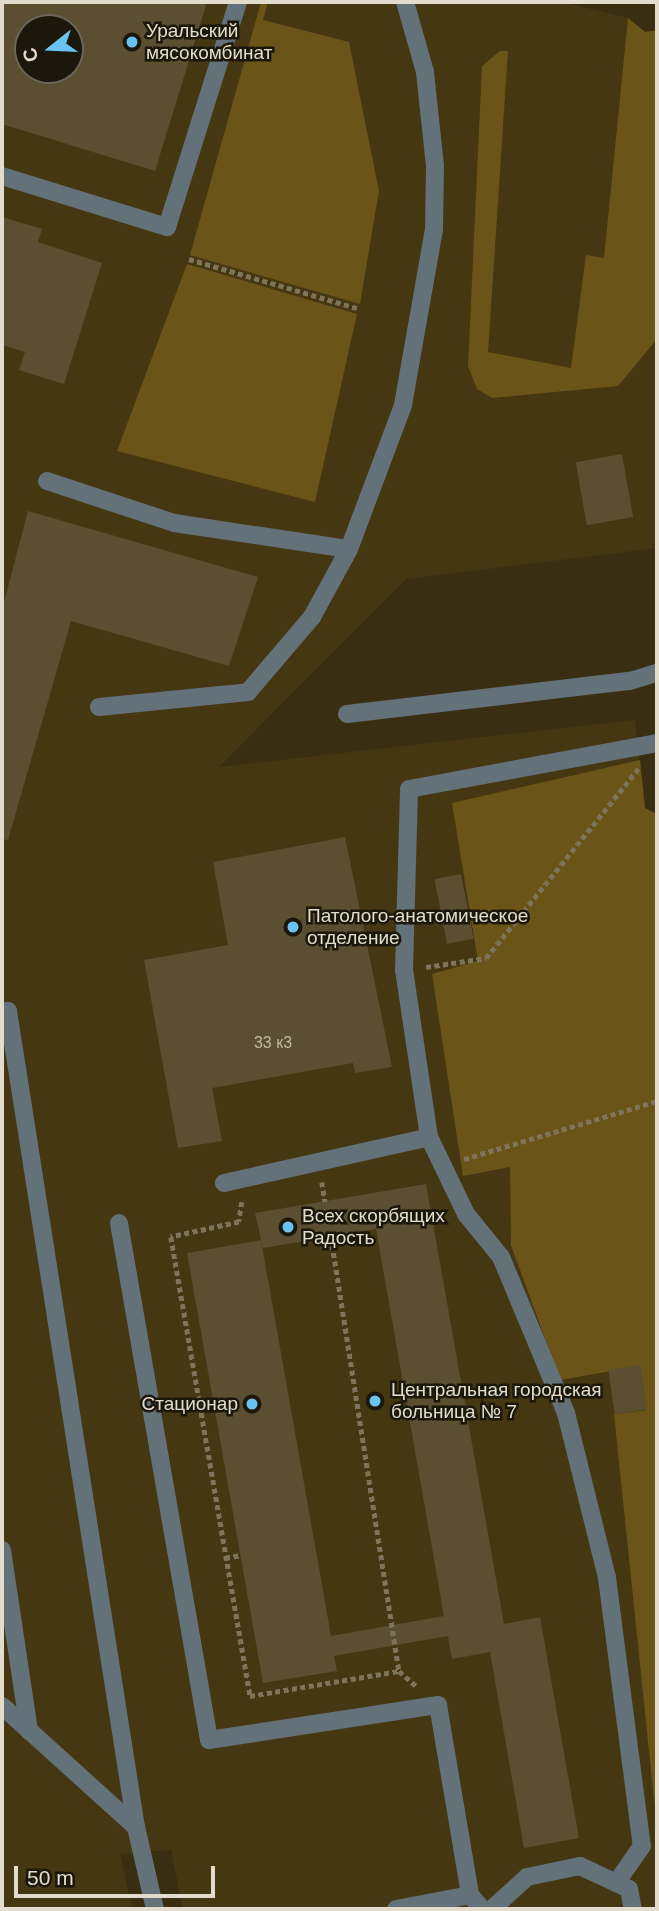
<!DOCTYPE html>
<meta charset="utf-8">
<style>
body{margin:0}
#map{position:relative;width:659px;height:1911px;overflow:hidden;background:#3a2e12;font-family:Arial,sans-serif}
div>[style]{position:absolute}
.built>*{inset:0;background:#463713}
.green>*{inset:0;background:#6b5417}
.building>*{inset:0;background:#5b4e31;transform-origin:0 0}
.path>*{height:4.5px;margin-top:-2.25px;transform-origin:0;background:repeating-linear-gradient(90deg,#7e745c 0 5px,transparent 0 8.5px)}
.minor>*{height:18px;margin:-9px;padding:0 9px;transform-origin:9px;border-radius:9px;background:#637179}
.dots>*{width:19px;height:19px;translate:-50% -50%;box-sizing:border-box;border:4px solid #1c170b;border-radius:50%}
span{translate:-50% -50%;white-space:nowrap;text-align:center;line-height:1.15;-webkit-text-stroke:5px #1c170b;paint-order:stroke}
.number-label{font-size:16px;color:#c1b8a5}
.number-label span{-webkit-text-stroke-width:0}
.poi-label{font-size:19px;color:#e3dccc}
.left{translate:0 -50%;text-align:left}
.right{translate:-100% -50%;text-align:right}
.frame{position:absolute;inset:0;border:4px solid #e3dccc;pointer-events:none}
.north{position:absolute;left:14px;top:14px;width:70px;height:70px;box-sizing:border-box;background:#1c170b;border:2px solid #6c6658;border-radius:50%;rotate:252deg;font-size:19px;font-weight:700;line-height:28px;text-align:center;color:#e3dccc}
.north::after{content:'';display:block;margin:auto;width:24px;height:32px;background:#69c3f1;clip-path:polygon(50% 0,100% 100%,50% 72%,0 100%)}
.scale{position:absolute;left:14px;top:1866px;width:201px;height:32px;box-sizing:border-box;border:4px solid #e3dccc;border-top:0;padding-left:9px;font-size:21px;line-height:24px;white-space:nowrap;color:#e3dccc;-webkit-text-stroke:5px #1c170b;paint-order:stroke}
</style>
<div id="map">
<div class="built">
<i style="clip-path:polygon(evenodd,2px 2px,562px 2px,628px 18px,645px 32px,657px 123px,657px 548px,406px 579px,219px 767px,635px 720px,645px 808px,657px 814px,657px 1909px,183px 1909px,171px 1850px,120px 1854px,132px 1909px,2px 1909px,2px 2px,28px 28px,70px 28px,70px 70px,28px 70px,28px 28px)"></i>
</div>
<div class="green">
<i style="clip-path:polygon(261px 2px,268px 2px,263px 20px,349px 42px,379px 191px,360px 304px,190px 255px)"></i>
<i style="clip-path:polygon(628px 18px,645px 32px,657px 30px,657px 339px,618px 386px,492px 398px,477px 389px,468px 366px,482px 66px,500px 51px,508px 51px,488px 352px,571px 368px,586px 255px,604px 258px)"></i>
<i style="clip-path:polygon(187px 264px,357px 314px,315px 502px,117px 451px)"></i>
<i style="clip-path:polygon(640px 760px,645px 808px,657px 814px,657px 1828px,614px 1414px,646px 1410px,640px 1366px,560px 1380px,511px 1245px,510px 1167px,463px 1176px,432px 974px,478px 961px,452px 803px)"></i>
</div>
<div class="building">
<i style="clip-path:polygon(evenodd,2px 2px,207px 2px,155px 171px,2px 124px,2px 2px,28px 28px,70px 28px,70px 70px,28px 70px,28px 28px)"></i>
<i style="clip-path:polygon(2px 217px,42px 229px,38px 242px,102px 263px,64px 384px,19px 370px,25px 352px,2px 345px)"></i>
<i style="left:622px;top:454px;width:64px;height:47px;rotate:80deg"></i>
<i style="clip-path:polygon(28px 511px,258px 577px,229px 666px,71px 621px,8px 840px,2px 839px,2px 610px)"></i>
<i style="clip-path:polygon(345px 837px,392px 1067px,355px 1073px,353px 1063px,212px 1088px,222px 1141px,178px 1148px,144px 960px,228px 945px,213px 862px)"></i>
<i style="left:461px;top:874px;width:66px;height:27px;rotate:79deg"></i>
<i style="clip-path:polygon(426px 1184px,504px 1624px,540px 1617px,579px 1838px,524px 1848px,490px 1652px,452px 1659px,448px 1636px,334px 1656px,337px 1671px,263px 1683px,187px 1253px,261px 1240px,331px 1636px,444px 1616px,376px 1229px,263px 1248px,255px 1213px)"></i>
<i style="left:640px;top:1365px;width:45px;height:32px;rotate:82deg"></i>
</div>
<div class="path">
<i style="left:189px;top:259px;width:175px;rotate:16.3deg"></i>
<i style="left:426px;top:967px;width:61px;rotate:-8.5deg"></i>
<i style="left:486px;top:958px;width:243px;rotate:-51.2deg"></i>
<i style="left:464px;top:1159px;width:202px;rotate:-16.7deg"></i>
<i style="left:322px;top:1182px;width:20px;rotate:81deg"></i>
<i style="left:242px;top:1202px;width:20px;rotate:99deg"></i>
<i style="left:239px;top:1222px;width:70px;rotate:167.6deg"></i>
<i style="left:171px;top:1237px;width:466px;rotate:80.2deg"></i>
<i style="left:250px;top:1696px;width:151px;rotate:-9.5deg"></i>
<i style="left:399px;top:1671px;width:23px;rotate:41deg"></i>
<i style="left:331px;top:1236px;width:440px;rotate:81.1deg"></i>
<i style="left:225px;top:1558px;width:16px;rotate:-11deg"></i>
</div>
<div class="minor">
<i style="left:2px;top:176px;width:173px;rotate:17.2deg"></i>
<i style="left:167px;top:227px;width:236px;rotate:-72.5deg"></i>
<i style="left:47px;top:481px;width:134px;rotate:18.3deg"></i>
<i style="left:174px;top:523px;width:177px;rotate:8.5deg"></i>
<i style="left:349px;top:549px;width:154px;rotate:-69.4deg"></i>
<i style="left:403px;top:405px;width:178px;rotate:-80deg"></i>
<i style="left:434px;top:230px;width:64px;rotate:-89.1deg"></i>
<i style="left:435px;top:166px;width:95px;rotate:-96.1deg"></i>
<i style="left:425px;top:72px;width:73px;rotate:-105.9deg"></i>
<i style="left:99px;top:707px;width:150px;rotate:-5.7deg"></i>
<i style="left:248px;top:692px;width:99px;rotate:-49.5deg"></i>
<i style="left:312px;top:617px;width:77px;rotate:-61.4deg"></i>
<i style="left:347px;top:714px;width:285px;rotate:-6.7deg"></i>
<i style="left:630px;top:681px;width:28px;rotate:-17deg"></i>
<i style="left:2px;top:1012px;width:6px;rotate:-9deg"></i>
<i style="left:8px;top:1011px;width:826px;rotate:81.09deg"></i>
<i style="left:429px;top:1137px;width:85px;rotate:64.3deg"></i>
<i style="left:466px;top:1214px;width:55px;rotate:50.9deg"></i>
<i style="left:501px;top:1257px;width:169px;rotate:67.4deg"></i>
<i style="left:566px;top:1413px;width:170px;rotate:76deg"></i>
<i style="left:607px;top:1578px;width:270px;rotate:82.6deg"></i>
<i style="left:642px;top:1846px;width:45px;rotate:125.1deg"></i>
<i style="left:224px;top:1183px;width:210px;rotate:-12.6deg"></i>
<i style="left:429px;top:1137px;width:169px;rotate:-98.5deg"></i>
<i style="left:404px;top:970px;width:181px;rotate:-88.4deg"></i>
<i style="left:409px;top:789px;width:252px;rotate:-10.5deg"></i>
<i style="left:119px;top:1223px;width:525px;rotate:80.12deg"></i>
<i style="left:209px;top:1740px;width:232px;rotate:-8.7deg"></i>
<i style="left:438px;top:1705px;width:193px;rotate:80.4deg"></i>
<i style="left:2px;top:1550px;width:183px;rotate:81.5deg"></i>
<i style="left:2px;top:1706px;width:181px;rotate:42.1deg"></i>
<i style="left:136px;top:1827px;width:84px;rotate:77deg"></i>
<i style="left:396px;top:1909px;width:75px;rotate:-10.7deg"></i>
<i style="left:470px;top:1895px;width:18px;rotate:49deg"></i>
<i style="left:492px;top:1909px;width:47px;rotate:-42.4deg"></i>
<i style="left:527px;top:1877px;width:54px;rotate:-11.7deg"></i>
<i style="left:580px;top:1866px;width:54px;rotate:25.1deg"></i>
<i style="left:629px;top:1889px;width:20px;rotate:79deg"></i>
</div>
<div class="dots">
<i style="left:132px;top:42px;background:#69c3f1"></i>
<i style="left:293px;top:927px;background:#69c3f1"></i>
<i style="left:288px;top:1227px;background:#69c3f1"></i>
<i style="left:375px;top:1401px;background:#69c3f1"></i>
<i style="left:252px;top:1404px;background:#69c3f1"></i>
</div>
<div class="number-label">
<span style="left:273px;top:1043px">33 к3</span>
</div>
<div class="poi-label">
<span class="left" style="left:146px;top:42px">Уральский<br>мясокомбинат</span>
<span class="left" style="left:307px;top:927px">Патолого-анатомическое<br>отделение</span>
<span class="left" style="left:302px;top:1227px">Всех скорбящих<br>Радость</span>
<span class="left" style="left:391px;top:1401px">Центральная городская<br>больница № 7</span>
<span class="right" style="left:238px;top:1404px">Стационар</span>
</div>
<div class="frame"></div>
<div class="north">С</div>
<div class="scale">50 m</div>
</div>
